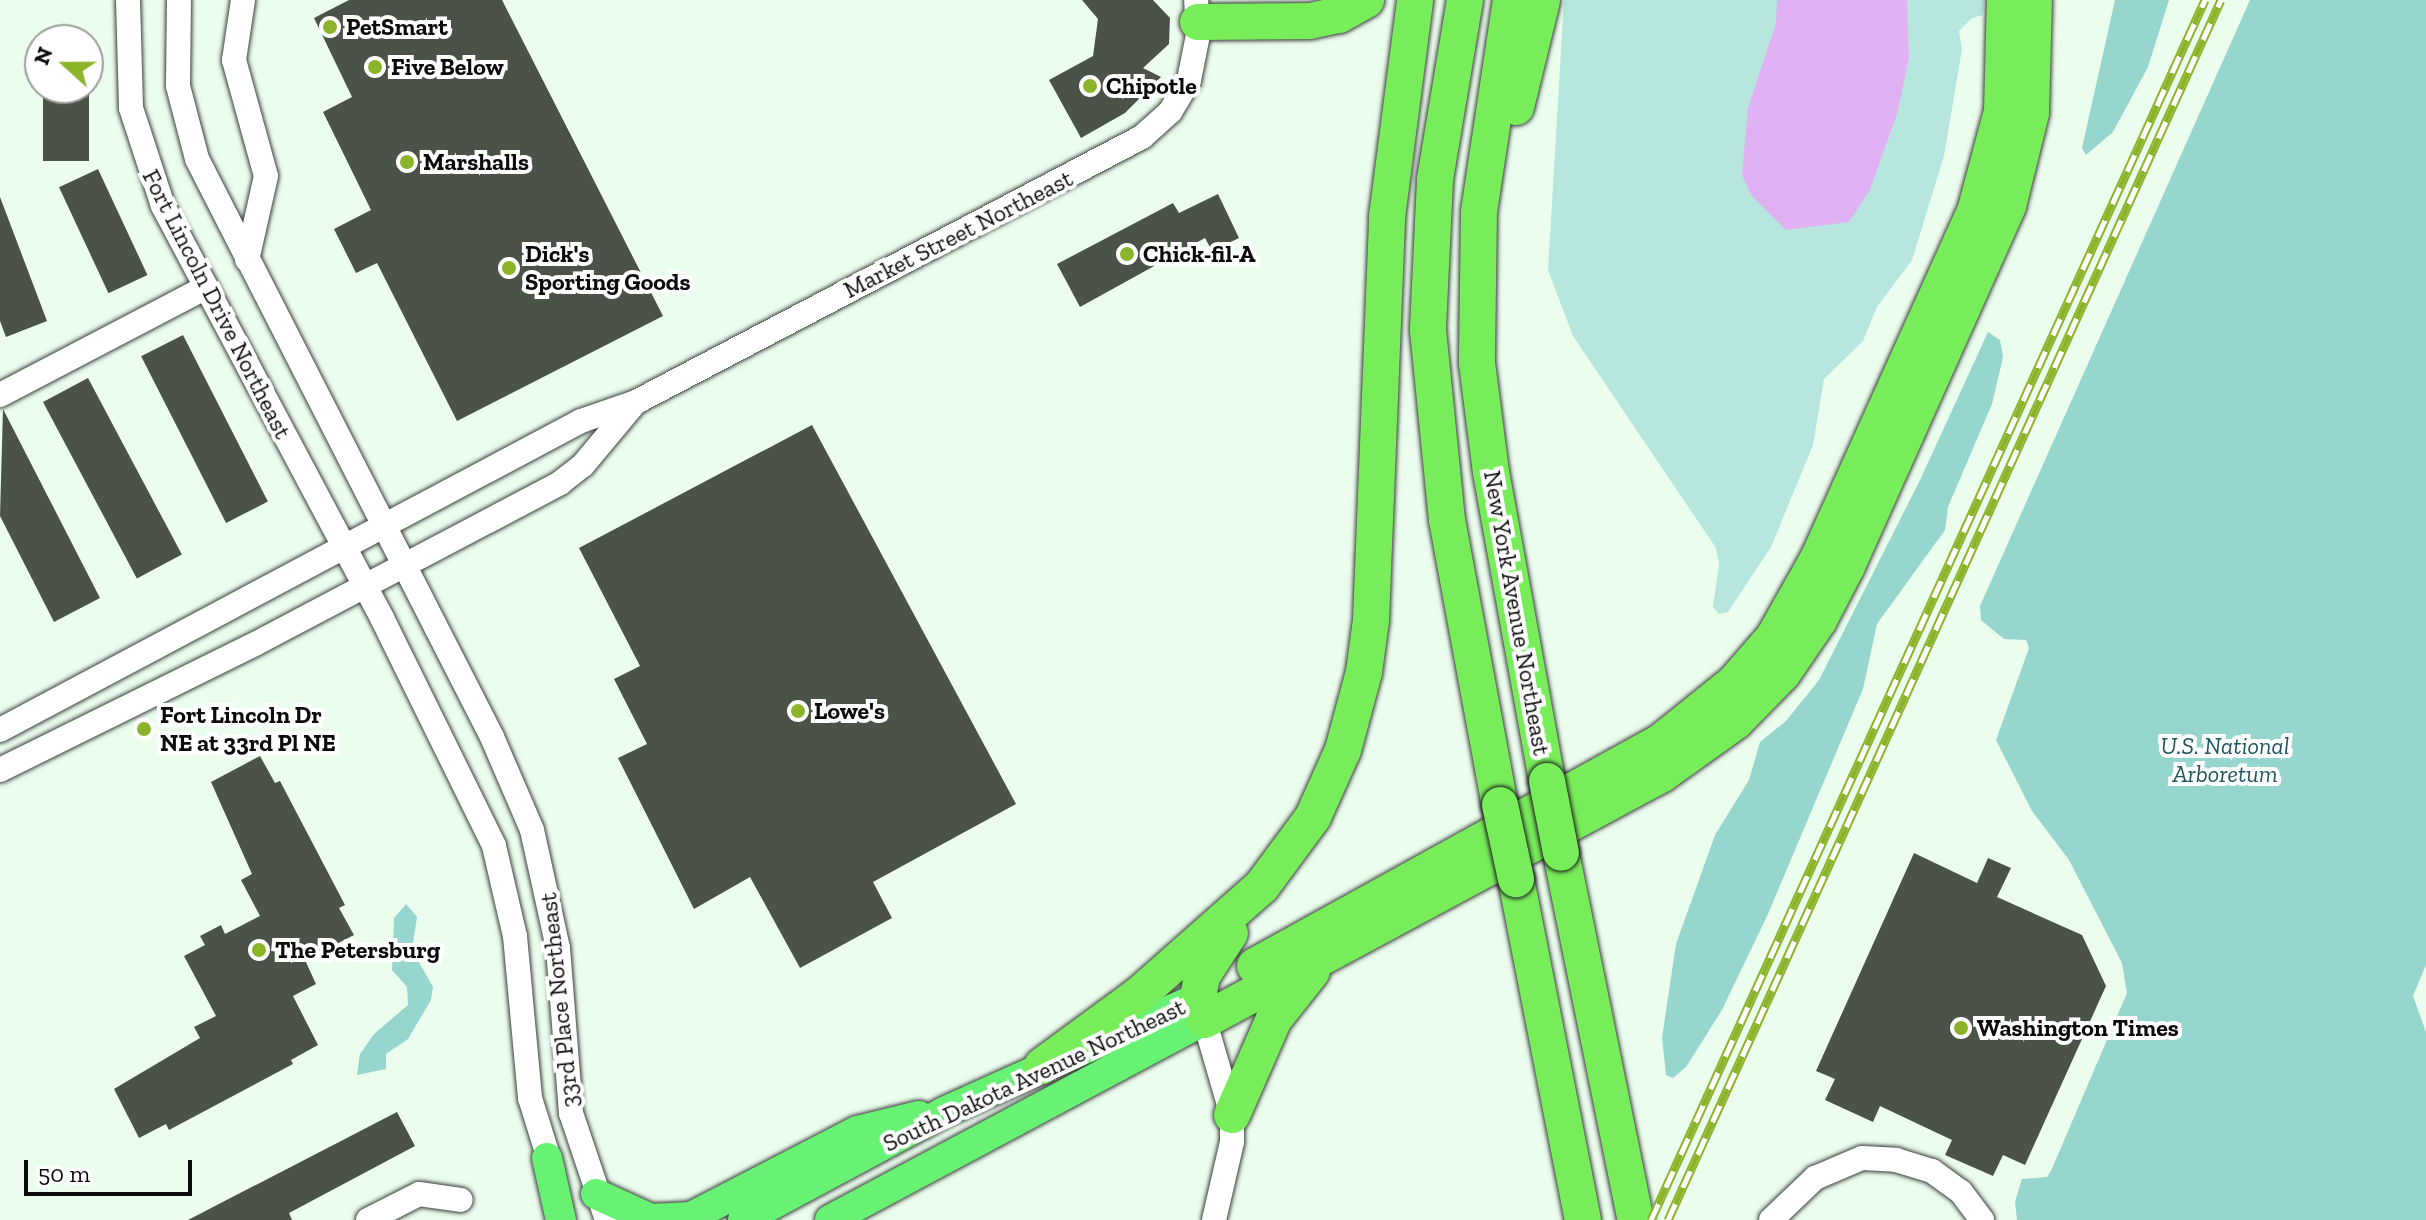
<!DOCTYPE html>
<style>
body{margin:0}
#map{position:relative;width:2426px;height:1220px;overflow:hidden;background:#ebfeee;font-family:"Zilla Slab",serif}
div>[style]{position:absolute}
.green>*{inset:0;background:#b7e6de}
.forest>*{inset:0;background:#97d6cf}
.water>*{inset:0;background:#e0b2f3}
.building>*{inset:0;background:#4b5348;transform-origin:0 0}
.roads{filter:drop-shadow(0 0 2px #3e3e3e) drop-shadow(0 0 2px #3e3e3e)}
.minor>*{height:24px;margin:-12px;padding:0 12px;transform-origin:12px;border-radius:12px;background:#fff}
.major>*{height:30px;margin:-15px;padding:0 15px;transform-origin:15px;border-radius:15px;background:#67f274}
.highway>*{height:36px;margin:-18px;padding:0 18px;transform-origin:18px;border-radius:18px;background:#78ed5a}
.rail>*{height:9px;margin-top:-4.5px;transform-origin:0;background:repeating-linear-gradient(90deg,#fff 0 18px,#8cb42b 0 36px);box-sizing:border-box;border-block:2px solid #8cb42b}
.bridges{filter:drop-shadow(0 0 2px #1c1c1c) drop-shadow(0 0 2px #1c1c1c)}
.highway-bridge>*{height:36px;margin:-18px;padding:0 18px;transform-origin:18px;border-radius:18px;background:#78ed5a}
.dots>*{width:22px;height:22px;translate:-50% -50%;box-sizing:border-box;border:4px solid #fff;border-radius:50%}
span{translate:-50% -50%;white-space:nowrap;text-align:center;line-height:1.15;-webkit-text-stroke:8px #fff;paint-order:stroke}
.poi-label{font-size:24px;color:#0b0b0b;font-weight:700}
.left{translate:0 -50%;text-align:left}
.street-label{font-size:24px;color:#0b0b0b}
.park-label{font-size:24px;color:#20575f;font-style:italic}
.north{position:absolute;left:24px;top:24px;width:80px;height:80px;box-sizing:border-box;background:#fff;border:2px solid #9d9d9d;border-radius:50%;rotate:291deg;font-size:22px;font-weight:700;line-height:32px;text-align:center;color:#0b0b0b}
.north::after{content:'';display:block;margin:auto;width:28px;height:36px;background:#8cb42b;clip-path:polygon(50% 0,100% 100%,50% 72%,0 100%)}
.scale{position:absolute;left:24px;top:1160px;width:168px;height:36px;box-sizing:border-box;border:4px solid #0b0b0b;border-top:0;padding-left:10px;font-size:24px;line-height:28px;white-space:nowrap;color:#0b0b0b;-webkit-text-stroke:6px #fff;paint-order:stroke}
</style>
<div id="map">
<div class="green">
<i style="clip-path:polygon(1564px 0,1984px 0,1983px 15px,1972px 18px,1959px 31px,1962px 49px,1944px 156px,1912px 260px,1877px 307px,1863px 341px,1824px 379px,1813px 445px,1771px 547px,1728px 612px,1719px 614px,1713px 607px,1719px 564px,1716px 548px,1573px 336px,1548px 270px)"></i>
</div>
<div class="forest">
<i style="clip-path:polygon(2115px 0,2169px 0,2148px 67px,2113px 132px,2086px 155px,2082px 148px)"></i>
<i style="clip-path:polygon(2250px 0,2426px 0,2426px 965px,2413px 996px,2426px 1032px,2426px 1220px,2017px 1220px,2015px 1202px,2022px 1179px,2047px 1177px,2051px 1171px,2127px 993px,2122px 963px,2069px 860px,2032px 811px,1996px 740px,2029px 648px,2026px 640px,2004px 639px,1981px 620px,1980px 606px)"></i>
<i style="clip-path:polygon(1988px 332px,2000px 340px,2003px 357px,1992px 404px,1948px 507px,1945px 530px,1877px 624px,1863px 689px,1768px 914px,1722px 1010px,1686px 1067px,1673px 1078px,1666px 1075px,1662px 1038px,1676px 944px,1715px 835px,1749px 780px,1760px 742px,1786px 721px,1819px 680px,1920px 480px)"></i>
<i style="clip-path:polygon(406px 904px,417px 917px,412px 950px,433px 987px,431px 1000px,408px 1039px,386px 1054px,386px 1069px,357px 1075px,360px 1054px,374px 1034px,408px 1005px,407px 987px,392px 970px,394px 918px)"></i>
</div>
<div class="water">
<i style="clip-path:polygon(1777px 0,1907px 0,1909px 57px,1898px 111px,1870px 190px,1849px 222px,1786px 230px,1751px 195px,1742px 175px,1748px 108px,1776px 23px)"></i>
</div>
<div class="building">
<i style="clip-path:polygon(349px 0,502px 0,663px 316px,457px 421px,377px 263px,356px 273px,334px 229px,371px 210px,323px 112px,352px 97px,314px 18px)"></i>
<i style="clip-path:polygon(1082px 0,1153px 0,1170px 18px,1169px 44px,1143px 68px,1161px 77px,1125px 113px,1081px 138px,1049px 80px,1093px 56px,1098px 19px)"></i>
<i style="left:43px;top:88px;width:46px;height:73px"></i>
<i style="left:98px;top:169px;width:117px;height:43px;rotate:65deg"></i>
<i style="clip-path:polygon(1218px 194px,1239px 238px,1212px 251px,1205px 238px,1080px 307px,1057px 264px,1173px 203px,1179px 213px)"></i>
<i style="clip-path:polygon(0 197px,47px 321px,6px 337px,0 321px)"></i>
<i style="left:183px;top:335px;width:187px;height:47px;rotate:63deg"></i>
<i style="left:88px;top:378px;width:200px;height:51px;rotate:62deg"></i>
<i style="clip-path:polygon(3px 409px,100px 598px,54px 622px,0 516px)"></i>
<i style="clip-path:polygon(812px 425px,1016px 804px,873px 882px,892px 918px,800px 968px,750px 877px,694px 909px,618px 758px,647px 744px,614px 679px,640px 666px,579px 548px)"></i>
<i style="clip-path:polygon(260px 756px,275px 783px,280px 781px,345px 905px,339px 908px,354px 935px,305px 960px,316px 984px,293px 996px,318px 1045px,291px 1060px,293px 1064px,169px 1130px,166px 1124px,139px 1138px,114px 1089px,200px 1038px,194px 1027px,216px 1016px,184px 956px,205px 945px,200px 936px,221px 925px,225px 934px,260px 916px,241px 880px,252px 874px,211px 782px)"></i>
<i style="clip-path:polygon(1914px 853px,1977px 883px,1988px 858px,2011px 868px,1997px 897px,2082px 935px,2106px 986px,2025px 1165px,2003px 1155px,1993px 1176px,1945px 1155px,1952px 1140px,1880px 1106px,1873px 1122px,1825px 1100px,1835px 1079px,1816px 1071px)"></i>
<i style="clip-path:polygon(397px 1112px,415px 1146px,289px 1213px,292px 1220px,188px 1220px)"></i>
</div>
<div class="roads">
<div class="minor">
<i style="left:128px;top:0;width:108px;rotate:88.4deg"></i>
<i style="left:131px;top:108px;width:103px;rotate:71.9deg"></i>
<i style="left:163px;top:206px;width:467px;rotate:62deg"></i>
<i style="left:382px;top:618px;width:254px;rotate:63.8deg"></i>
<i style="left:494px;top:846px;width:92px;rotate:76.9deg"></i>
<i style="left:515px;top:936px;width:163px;rotate:84.7deg"></i>
<i style="left:530px;top:1098px;width:77px;rotate:72.7deg"></i>
<i style="left:179px;top:0;width:86px;rotate:90.7deg"></i>
<i style="left:178px;top:86px;width:75px;rotate:75.4deg"></i>
<i style="left:197px;top:159px;width:649px;rotate:62.96deg"></i>
<i style="left:492px;top:737px;width:101px;rotate:66.7deg"></i>
<i style="left:532px;top:830px;width:121px;rotate:77.6deg"></i>
<i style="left:558px;top:948px;width:166px;rotate:85.5deg"></i>
<i style="left:571px;top:1113px;width:113px;rotate:71.4deg"></i>
<i style="left:243px;top:0;width:61px;rotate:98.5deg"></i>
<i style="left:234px;top:60px;width:120px;rotate:74.6deg"></i>
<i style="left:266px;top:176px;width:86px;rotate:102.7deg"></i>
<i style="left:0;top:395px;width:231px;rotate:-27.6deg"></i>
<i style="left:0;top:730px;width:658px;rotate:-28.01deg"></i>
<i style="left:581px;top:421px;width:58px;rotate:-19.1deg"></i>
<i style="left:636px;top:402px;width:571px;rotate:-27.64deg"></i>
<i style="left:1142px;top:137px;width:38px;rotate:-42deg"></i>
<i style="left:1170px;top:112px;width:37px;rotate:-59deg"></i>
<i style="left:1189px;top:80px;width:46px;rotate:-78.7deg"></i>
<i style="left:1198px;top:35px;width:35px;rotate:-93deg"></i>
<i style="left:0;top:770px;width:284px;rotate:-26.3deg"></i>
<i style="left:255px;top:644px;width:345px;rotate:-27.8deg"></i>
<i style="left:560px;top:483px;width:29px;rotate:-38deg"></i>
<i style="left:583px;top:465px;width:80px;rotate:-50.1deg"></i>
<i style="left:1200px;top:1005px;width:115px;rotate:73.8deg"></i>
<i style="left:1232px;top:1115px;width:27px;rotate:90deg"></i>
<i style="left:1232px;top:1142px;width:80px;rotate:103deg"></i>
<i style="left:368px;top:1220px;width:57px;rotate:-27deg"></i>
<i style="left:419px;top:1194px;width:42px;rotate:8.1deg"></i>
<i style="left:1771px;top:1220px;width:61px;rotate:-43.7deg"></i>
<i style="left:1815px;top:1178px;width:51px;rotate:-23.1deg"></i>
<i style="left:1862px;top:1158px;width:34px;rotate:3deg"></i>
<i style="left:1896px;top:1160px;width:38px;rotate:17deg"></i>
<i style="left:1932px;top:1171px;width:36px;rotate:36deg"></i>
<i style="left:1961px;top:1192px;width:35px;rotate:53deg"></i>
</div>
<div class="major">
<i style="left:547px;top:1158px;width:64px;rotate:77.3deg"></i>
<i style="left:596px;top:1194px;width:60px;rotate:24.4deg"></i>
<i style="left:651px;top:1219px;width:40px;rotate:-2.9deg"></i>
<i style="left:691px;top:1217px;width:187px;rotate:-27.4deg"></i>
<i style="left:857px;top:1131px;width:64px;rotate:-13.6deg"></i>
<i style="left:743px;top:1220px;width:228px;rotate:-28.2deg"></i>
<i style="left:944px;top:1112px;width:278px;rotate:-24.2deg"></i>
<i style="left:830px;top:1220px;width:425px;rotate:-28.1deg"></i>
</div>
<div class="highway">
<i style="left:1465px;top:0;width:182px;rotate:99.5deg"></i>
<i style="left:1435px;top:180px;width:150px;rotate:92.7deg"></i>
<i style="left:1428px;top:330px;width:191px;rotate:84.3deg"></i>
<i style="left:1447px;top:520px;width:290px;rotate:79.5deg"></i>
<i style="left:1511px;top:0;width:214px;rotate:98.6deg"></i>
<i style="left:1479px;top:212px;width:151px;rotate:90.8deg"></i>
<i style="left:1477px;top:363px;width:110px;rotate:82.7deg"></i>
<i style="left:1491px;top:472px;width:314px;rotate:79.7deg"></i>
<i style="left:1198px;top:22px;width:112px;rotate:-0.5deg"></i>
<i style="left:1310px;top:21px;width:30px;rotate:-12deg"></i>
<i style="left:1339px;top:15px;width:31px;rotate:-29deg"></i>
<i style="left:1516px;top:107px;width:110px;rotate:-76.3deg"></i>
<i style="left:1561px;top:853px;width:375px;rotate:78.5deg"></i>
<i style="left:1516px;top:879px;width:348px;rotate:78.9deg"></i>
<i style="left:1255px;top:966px;width:465px;rotate:-28.9deg"></i>
<i style="left:1662px;top:741px;width:92px;rotate:-38.9deg"></i>
<i style="left:1734px;top:683px;width:61px;rotate:-49deg"></i>
<i style="left:1774px;top:637px;width:90px;rotate:-60.6deg"></i>
<i style="left:1818px;top:559px;width:381px;rotate:-65.7deg"></i>
<i style="left:1975px;top:212px;width:105px;rotate:-75deg"></i>
<i style="left:2002px;top:111px;width:111px;rotate:-88.5deg"></i>
<i style="left:1198px;top:998px;width:22px;rotate:-80deg"></i>
<i style="left:1202px;top:976px;width:51px;rotate:-56.9deg"></i>
<i style="left:1205px;top:1020px;width:519px;rotate:-28.29deg"></i>
<i style="left:1662px;top:774px;width:91px;rotate:-35.6deg"></i>
<i style="left:1736px;top:721px;width:67px;rotate:-45.6deg"></i>
<i style="left:1783px;top:673px;width:64px;rotate:-55.8deg"></i>
<i style="left:1819px;top:620px;width:61px;rotate:-62.6deg"></i>
<i style="left:1847px;top:566px;width:394px;rotate:-65.9deg"></i>
<i style="left:2008px;top:206px;width:96px;rotate:-76.1deg"></i>
<i style="left:2031px;top:113px;width:113px;rotate:-88.5deg"></i>
<i style="left:1042px;top:1066px;width:122px;rotate:-36.3deg"></i>
<i style="left:1140px;top:994px;width:163px;rotate:-41.5deg"></i>
<i style="left:1262px;top:886px;width:86px;rotate:-53.5deg"></i>
<i style="left:1313px;top:817px;width:73px;rotate:-65.9deg"></i>
<i style="left:1343px;top:750px;width:81px;rotate:-74.9deg"></i>
<i style="left:1364px;top:672px;width:52px;rotate:-82.3deg"></i>
<i style="left:1371px;top:620px;width:403px;rotate:-87.7deg"></i>
<i style="left:1387px;top:217px;width:219px;rotate:-82.6deg"></i>
<i style="left:1232px;top:1115px;width:105px;rotate:-66.4deg"></i>
<i style="left:1274px;top:1019px;width:61px;rotate:-51.6deg"></i>
</div>
</div>
<div class="rail">
<i style="left:1651px;top:1220px;width:1340px;rotate:-65.58deg"></i>
<i style="left:1668px;top:1220px;width:1339px;rotate:-65.62deg"></i>
</div>
<div class="bridges">
<div class="highway-bridge">
<i style="left:1547px;top:781px;width:73px;rotate:79deg"></i>
<i style="left:1500px;top:805px;width:76px;rotate:77.8deg"></i>
</div>
</div>
<div class="dots">
<i style="left:330px;top:27px;background:#8cb42b"></i>
<i style="left:375px;top:67px;background:#8cb42b"></i>
<i style="left:1090px;top:86px;background:#8cb42b"></i>
<i style="left:407px;top:162px;background:#8cb42b"></i>
<i style="left:1127px;top:254px;background:#8cb42b"></i>
<i style="left:509px;top:268px;background:#8cb42b"></i>
<i style="left:798px;top:711px;background:#8cb42b"></i>
<i style="left:144px;top:729px;background:#8cb42b"></i>
<i style="left:259px;top:950px;background:#8cb42b"></i>
<i style="left:1961px;top:1028px;background:#8cb42b"></i>
</div>
<div class="poi-label">
<span class="left" style="left:346px;top:27px">PetSmart</span>
<span class="left" style="left:391px;top:67px">Five Below</span>
<span class="left" style="left:1106px;top:86px">Chipotle</span>
<span class="left" style="left:423px;top:162px">Marshalls</span>
<span class="left" style="left:525px;top:268px">Dick's<br>Sporting Goods</span>
<span class="left" style="left:1143px;top:254px">Chick-fil-A</span>
<span class="left" style="left:814px;top:711px">Lowe's</span>
<span class="left" style="left:160px;top:729px">Fort Lincoln Dr<br>NE at 33rd Pl NE</span>
<span class="left" style="left:275px;top:950px">The Petersburg</span>
<span class="left" style="left:1977px;top:1028px">Washington Times</span>
</div>
<div class="street-label">
<span style="left:958px;top:234px;rotate:-27deg">Market Street Northeast</span>
<span style="left:217px;top:304px;rotate:63deg">Fort Lincoln Drive Northeast</span>
<span style="left:1517px;top:613px;rotate:80deg">New York Avenue Northeast</span>
<span style="left:559px;top:1000px;rotate:-96deg">33rd Place Northeast</span>
<span style="left:1034px;top:1075px;rotate:-25deg">South Dakota Avenue Northeast</span>
</div>
<div class="park-label">
<span style="left:2225px;top:760px">U.S. National<br>Arboretum</span>
</div>
<div class="north">N</div>
<div class="scale">50 m</div>
</div>
